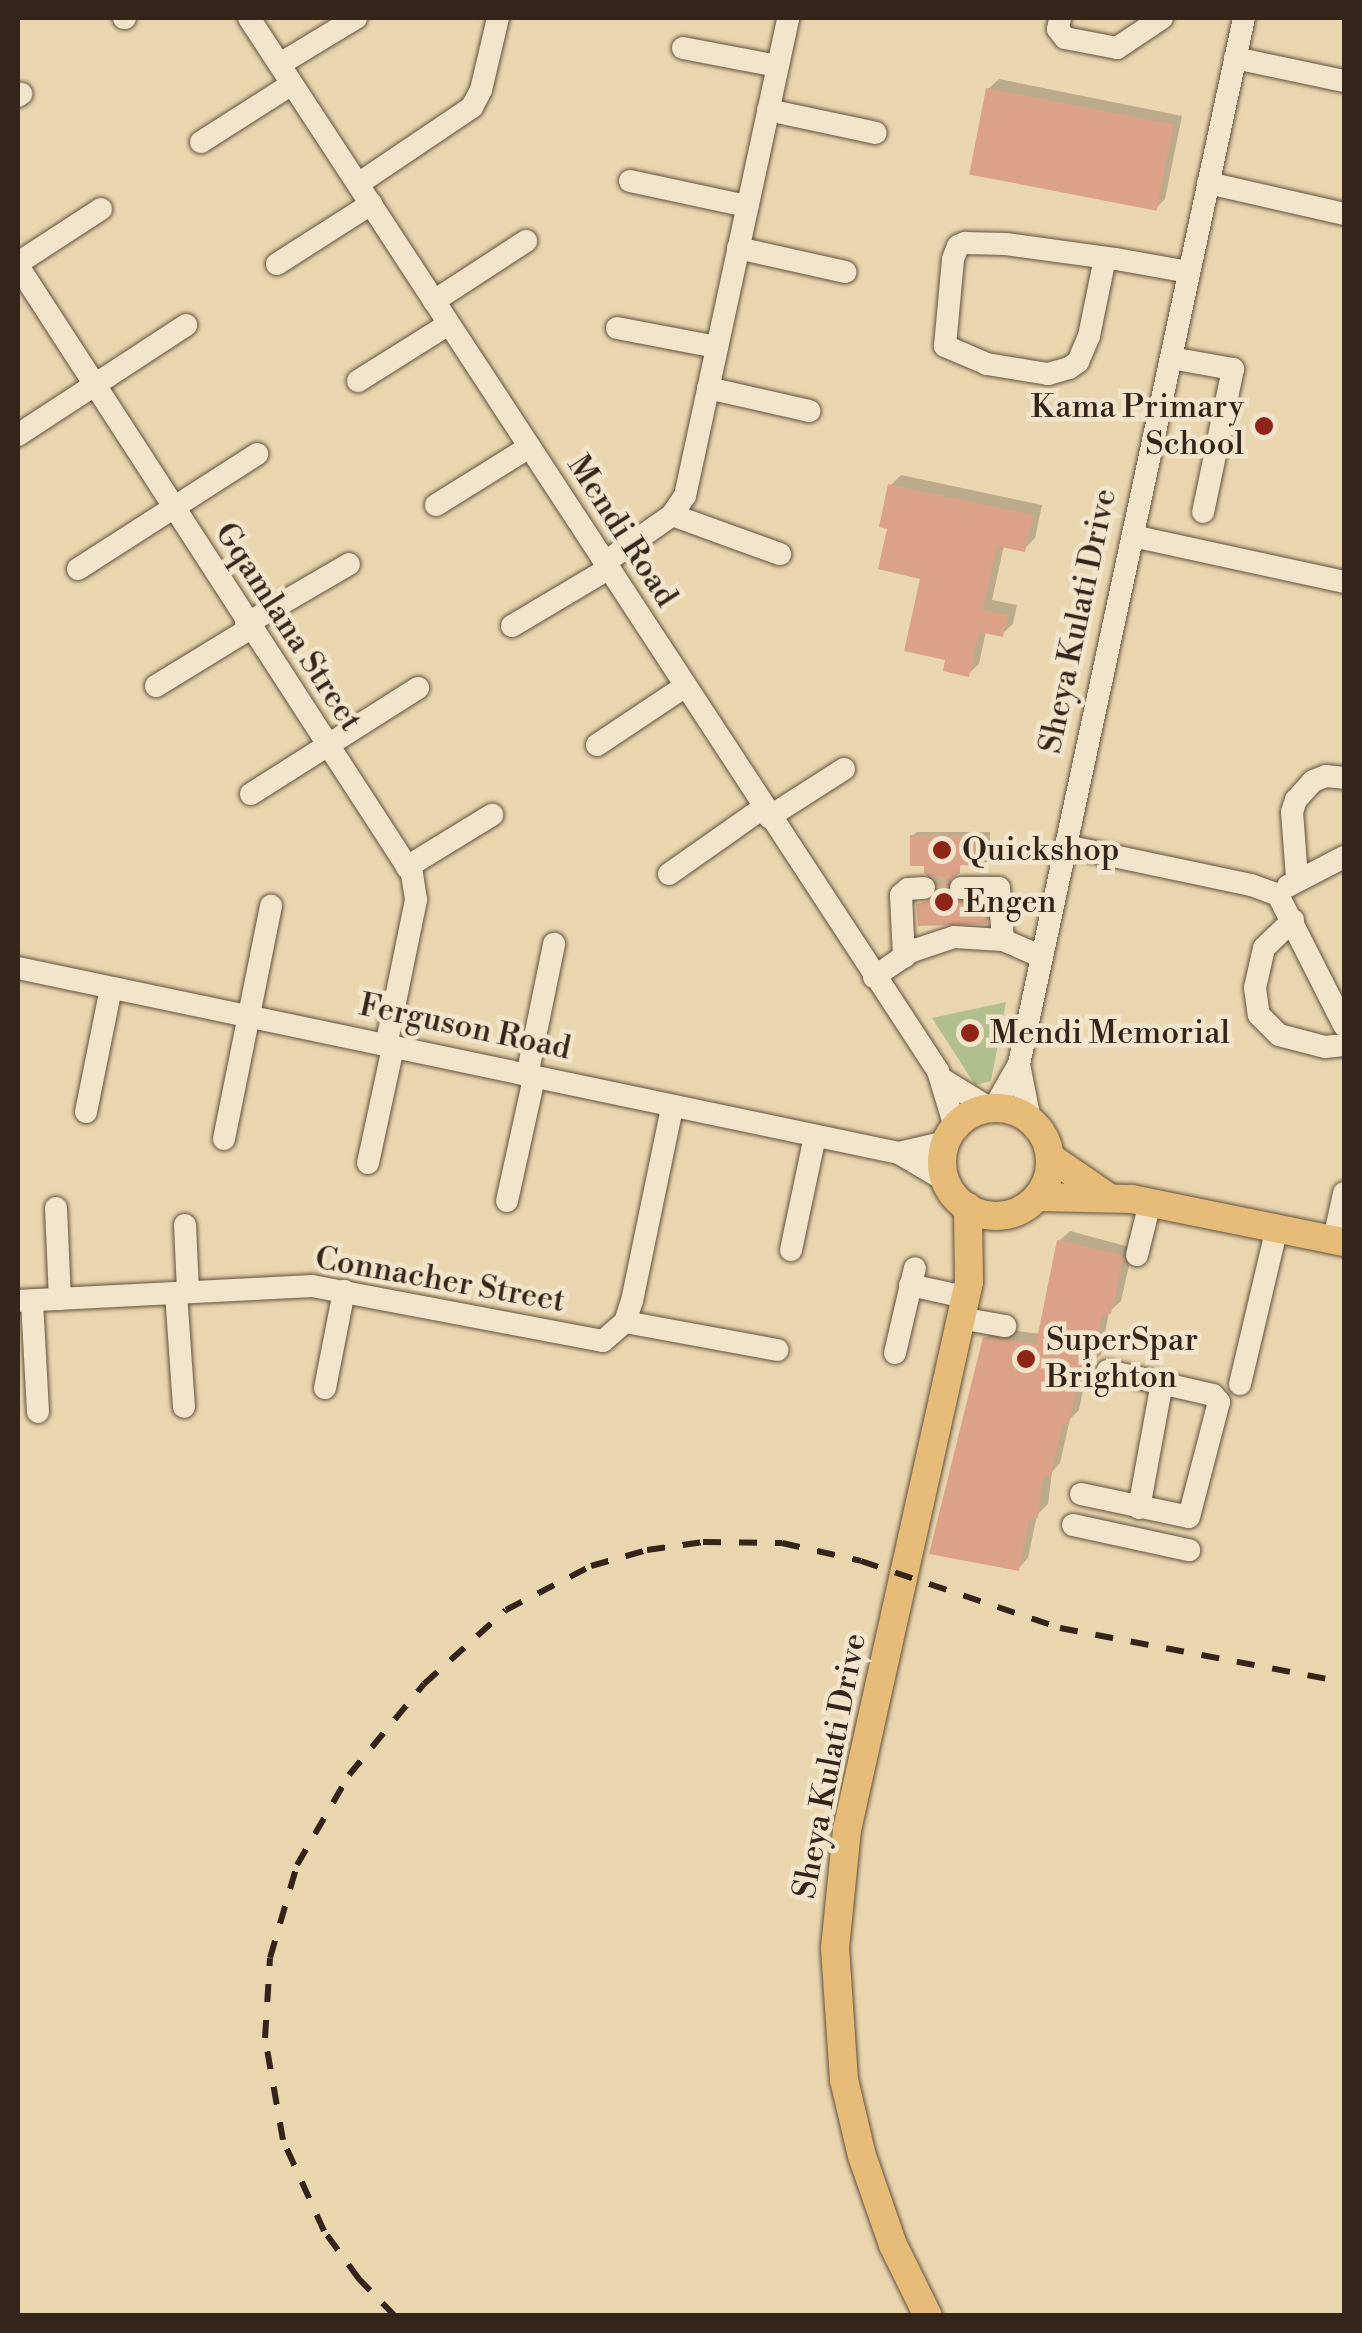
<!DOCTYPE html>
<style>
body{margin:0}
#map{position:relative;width:1362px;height:2333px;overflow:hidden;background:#ead6ae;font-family:"Libre Bodoni",serif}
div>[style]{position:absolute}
.green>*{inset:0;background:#b1bf8f}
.shadow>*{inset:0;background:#0003}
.building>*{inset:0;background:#dba287;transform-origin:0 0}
.minor-tunnel>*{height:22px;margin-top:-11px;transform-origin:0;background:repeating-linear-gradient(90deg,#c6b290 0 22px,transparent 0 33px)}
.roads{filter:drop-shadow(0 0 2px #62503e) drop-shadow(0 0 2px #62503e)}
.minor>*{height:22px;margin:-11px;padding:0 11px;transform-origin:11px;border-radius:11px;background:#f1e4ca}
.major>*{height:28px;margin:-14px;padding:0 14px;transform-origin:14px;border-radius:14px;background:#e5bb77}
.major>.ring{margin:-14px;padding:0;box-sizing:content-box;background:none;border:28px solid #e5bb77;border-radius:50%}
.rail>*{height:6px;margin-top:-3px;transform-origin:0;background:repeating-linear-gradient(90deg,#342419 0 18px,transparent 0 36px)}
.dots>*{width:28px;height:28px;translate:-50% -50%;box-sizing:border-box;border:5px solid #f1e4ca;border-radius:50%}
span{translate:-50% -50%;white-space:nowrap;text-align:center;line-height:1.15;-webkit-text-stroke:9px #f1e4ca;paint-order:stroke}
.poi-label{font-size:32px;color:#342419}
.right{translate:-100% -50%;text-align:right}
.left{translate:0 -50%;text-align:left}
.street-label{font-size:32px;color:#342419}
.frame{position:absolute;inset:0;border:20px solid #342419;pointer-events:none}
</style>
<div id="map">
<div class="green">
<i style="clip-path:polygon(1006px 1002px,991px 1081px,975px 1085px,932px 1018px)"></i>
</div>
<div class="shadow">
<i style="clip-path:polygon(999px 79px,1182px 116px,1165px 199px,1155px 209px,988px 89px)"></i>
<i style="clip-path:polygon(901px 475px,1042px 505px,1035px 538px,1024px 549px,1004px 545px,992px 600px,1017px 605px,1013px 624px,1002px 634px,986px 631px,979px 664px,968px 674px,948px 658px,923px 577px,890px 527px,891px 485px)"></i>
<i style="clip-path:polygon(917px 832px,990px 832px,990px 859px,985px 864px,963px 863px,951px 876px,951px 890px,965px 900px,988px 900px,990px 917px,986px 922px,919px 904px,937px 897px,942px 885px,912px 836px)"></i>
<i style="clip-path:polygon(1070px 1231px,1133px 1248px,1121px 1301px,1109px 1312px,1101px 1355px,1088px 1366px,1079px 1410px,1070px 1419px,1060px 1463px,1052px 1472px,1048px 1504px,1037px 1515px,1028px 1558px,1018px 1569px,985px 1339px,996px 1328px,1041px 1334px,1059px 1241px)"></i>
</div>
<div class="building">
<i style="left:986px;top:88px;width:191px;height:88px;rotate:11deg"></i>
<i style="clip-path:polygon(888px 484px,1033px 515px,1025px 552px,997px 546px,983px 610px,1008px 615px,1003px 637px,979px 632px,969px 677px,943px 671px,945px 660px,904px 651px,920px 579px,878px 569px,887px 529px,879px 527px)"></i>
<i style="clip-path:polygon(910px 835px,987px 835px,986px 866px,960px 865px,960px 873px,949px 880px,946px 889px,954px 901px,985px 903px,987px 924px,918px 926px,916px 904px,933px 900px,939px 886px,924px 873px,924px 866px,910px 866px)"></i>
<i style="clip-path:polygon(1057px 1240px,1122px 1255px,1123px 1260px,1111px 1314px,1102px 1315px,1091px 1369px,1081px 1369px,1069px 1424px,1063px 1424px,1050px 1477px,1043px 1478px,1038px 1518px,1029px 1519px,1019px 1571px,929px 1554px,983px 1337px,1036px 1344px)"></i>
</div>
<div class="minor-tunnel">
<i style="left:924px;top:888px;width:37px"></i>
</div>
<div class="roads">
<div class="minor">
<i style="left:124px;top:18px;width:1px"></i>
<i style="left:249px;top:18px;width:1258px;rotate:56.8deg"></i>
<i style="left:938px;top:1071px;width:59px;rotate:73.1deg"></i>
<i style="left:1060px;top:18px;width:11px;rotate:100deg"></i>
<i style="left:1058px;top:29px;width:11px;rotate:52deg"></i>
<i style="left:1065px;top:38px;width:53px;rotate:10.9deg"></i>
<i style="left:1117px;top:48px;width:54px;rotate:-33.7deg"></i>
<i style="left:683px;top:48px;width:96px;rotate:10.8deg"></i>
<i style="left:1235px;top:58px;width:111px;rotate:11.9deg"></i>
<i style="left:280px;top:64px;width:89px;rotate:-31.2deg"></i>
<i style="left:18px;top:96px;width:4px;rotate:-34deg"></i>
<i style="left:768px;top:110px;width:110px;rotate:12deg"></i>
<i style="left:201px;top:142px;width:108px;rotate:-32.5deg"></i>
<i style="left:630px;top:181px;width:120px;rotate:12.1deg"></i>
<i style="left:1208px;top:183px;width:139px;rotate:12.8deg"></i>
<i style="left:358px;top:184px;width:138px;rotate:-34deg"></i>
<i style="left:472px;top:107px;width:19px;rotate:-62deg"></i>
<i style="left:481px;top:90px;width:74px;rotate:-76.7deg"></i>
<i style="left:738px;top:248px;width:110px;rotate:12.6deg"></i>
<i style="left:1105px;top:258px;width:80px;rotate:101.6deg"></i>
<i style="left:1089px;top:336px;width:28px;rotate:113deg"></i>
<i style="left:1078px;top:362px;width:11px;rotate:146deg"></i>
<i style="left:1069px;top:368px;width:22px;rotate:164deg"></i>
<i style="left:1048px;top:374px;width:62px;rotate:-170.7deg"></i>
<i style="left:987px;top:364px;width:46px;rotate:-156.8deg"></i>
<i style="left:945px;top:346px;width:87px;rotate:-84.7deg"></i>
<i style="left:953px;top:259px;width:14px;rotate:-69deg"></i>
<i style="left:958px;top:246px;width:8px;rotate:-23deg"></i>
<i style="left:965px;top:243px;width:41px;rotate:1.4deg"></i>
<i style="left:1006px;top:244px;width:111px;rotate:7.8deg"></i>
<i style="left:1116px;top:259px;width:74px;rotate:10.1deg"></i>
<i style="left:18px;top:263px;width:99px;rotate:-33deg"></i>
<i style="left:277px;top:264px;width:112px;rotate:-32.6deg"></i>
<i style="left:18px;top:266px;width:724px;rotate:57.06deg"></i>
<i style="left:412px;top:874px;width:26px;rotate:81deg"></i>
<i style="left:416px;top:900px;width:149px;rotate:101.6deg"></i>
<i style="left:434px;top:301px;width:110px;rotate:-33.1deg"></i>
<i style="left:617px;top:328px;width:102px;rotate:10.8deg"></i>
<i style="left:1171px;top:358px;width:63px;rotate:10.1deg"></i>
<i style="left:1233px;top:369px;width:146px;rotate:101.8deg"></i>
<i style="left:358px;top:381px;width:107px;rotate:-32.1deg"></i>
<i style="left:708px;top:388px;width:104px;rotate:12.8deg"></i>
<i style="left:18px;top:435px;width:201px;rotate:-33.2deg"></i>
<i style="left:436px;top:505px;width:110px;rotate:-31.9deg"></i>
<i style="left:672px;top:515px;width:115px;rotate:19.9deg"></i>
<i style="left:1133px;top:536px;width:216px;rotate:12.3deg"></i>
<i style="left:604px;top:563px;width:83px;rotate:-35.2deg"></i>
<i style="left:672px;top:515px;width:23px;rotate:-56deg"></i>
<i style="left:685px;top:496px;width:489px;rotate:-77.8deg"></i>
<i style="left:78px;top:569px;width:213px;rotate:-32.7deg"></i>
<i style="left:246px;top:624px;width:119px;rotate:-30.2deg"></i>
<i style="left:512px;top:626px;width:112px;rotate:-30.7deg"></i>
<i style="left:156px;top:686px;width:109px;rotate:-31.5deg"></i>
<i style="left:597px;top:745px;width:105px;rotate:-33.7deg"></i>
<i style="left:251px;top:794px;width:198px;rotate:-32.4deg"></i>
<i style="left:769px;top:817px;width:89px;rotate:-32.6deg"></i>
<i style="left:1066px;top:846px;width:189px;rotate:11.9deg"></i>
<i style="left:1251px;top:885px;width:29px;rotate:20deg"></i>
<i style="left:1278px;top:895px;width:146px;rotate:63.1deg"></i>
<i style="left:407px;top:867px;width:100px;rotate:-31.5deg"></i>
<i style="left:669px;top:874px;width:115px;rotate:-35.1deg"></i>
<i style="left:1297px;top:878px;width:66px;rotate:-94.3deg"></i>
<i style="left:1292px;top:812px;width:13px;rotate:-72deg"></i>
<i style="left:1296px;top:800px;width:25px;rotate:-48deg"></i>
<i style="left:1313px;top:781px;width:14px;rotate:-21deg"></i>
<i style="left:1326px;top:776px;width:18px;rotate:6deg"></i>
<i style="left:1288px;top:886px;width:63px;rotate:-27.4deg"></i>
<i style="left:961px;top:888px;width:38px"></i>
<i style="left:999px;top:888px;width:52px;rotate:85.6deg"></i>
<i style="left:1293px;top:920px;width:40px;rotate:136deg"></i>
<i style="left:1264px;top:948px;width:41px;rotate:102.7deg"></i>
<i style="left:1255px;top:988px;width:27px;rotate:82deg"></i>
<i style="left:1259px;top:1015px;width:28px;rotate:45deg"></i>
<i style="left:1279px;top:1035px;width:48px;rotate:14.6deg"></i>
<i style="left:1325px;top:1047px;width:19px;rotate:-6deg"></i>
<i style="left:904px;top:957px;width:62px;rotate:-92.8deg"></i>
<i style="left:901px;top:895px;width:9px;rotate:-41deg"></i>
<i style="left:908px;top:889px;width:16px;rotate:-4deg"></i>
<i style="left:18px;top:968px;width:900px;rotate:11.86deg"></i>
<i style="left:899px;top:1153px;width:55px;rotate:30.8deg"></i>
<i style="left:874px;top:977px;width:46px;rotate:-34.4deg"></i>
<i style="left:912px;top:951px;width:44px;rotate:-18.4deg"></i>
<i style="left:954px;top:937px;width:49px;rotate:3.5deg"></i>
<i style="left:1003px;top:940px;width:40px;rotate:23.4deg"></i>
<i style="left:1019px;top:1064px;width:57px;rotate:78.9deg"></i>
<i style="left:527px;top:1076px;width:135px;rotate:-78.4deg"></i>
<i style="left:942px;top:1079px;width:55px;rotate:31.7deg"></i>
<i style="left:994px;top:1108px;width:51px;rotate:-60.4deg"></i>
<i style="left:1019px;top:1064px;width:1070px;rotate:-77.86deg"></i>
<i style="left:86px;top:1112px;width:126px;rotate:-78.6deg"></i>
<i style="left:224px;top:1139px;width:238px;rotate:-78.6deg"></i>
<i style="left:899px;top:1153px;width:48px;rotate:-13.2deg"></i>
<i style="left:368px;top:1163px;width:119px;rotate:-77.8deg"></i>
<i style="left:507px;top:1201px;width:126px;rotate:-77.6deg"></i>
<i style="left:56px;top:1208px;width:91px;rotate:87.5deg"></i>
<i style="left:185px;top:1225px;width:67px;rotate:87.4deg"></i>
<i style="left:1334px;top:1239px;width:47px;rotate:-77.7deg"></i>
<i style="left:791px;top:1250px;width:116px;rotate:-78.1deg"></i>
<i style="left:1137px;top:1255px;width:54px;rotate:-76deg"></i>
<i style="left:910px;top:1285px;width:56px;rotate:12.3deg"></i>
<i style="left:176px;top:1293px;width:114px;rotate:86deg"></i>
<i style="left:18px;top:1301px;width:294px;rotate:-2.9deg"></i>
<i style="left:312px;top:1286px;width:296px;rotate:10.7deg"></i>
<i style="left:603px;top:1341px;width:29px;rotate:-41deg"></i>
<i style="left:625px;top:1322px;width:22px;rotate:-72deg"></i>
<i style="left:632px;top:1301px;width:198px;rotate:-78.3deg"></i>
<i style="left:32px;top:1301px;width:111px;rotate:86.9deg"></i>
<i style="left:960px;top:1318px;width:46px;rotate:10.1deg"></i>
<i style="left:625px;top:1322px;width:155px;rotate:10.4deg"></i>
<i style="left:895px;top:1353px;width:87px;rotate:-76.8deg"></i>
<i style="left:1240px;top:1384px;width:160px;rotate:-76.7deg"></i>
<i style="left:325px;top:1388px;width:99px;rotate:-78.9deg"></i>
<i style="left:1081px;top:1494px;width:110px;rotate:12deg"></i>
<i style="left:1189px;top:1517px;width:119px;rotate:-75.4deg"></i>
<i style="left:1219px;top:1402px;width:9px;rotate:-131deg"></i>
<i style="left:1213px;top:1395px;width:108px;rotate:-167.1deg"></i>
<i style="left:1139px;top:1508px;width:127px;rotate:-79.6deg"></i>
<i style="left:1073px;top:1525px;width:119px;rotate:12.2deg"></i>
</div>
<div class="major">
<i class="ring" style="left:942px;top:1108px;width:80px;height:80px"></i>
<i style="left:1050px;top:1157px;width:69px;rotate:34.4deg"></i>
<i style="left:1037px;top:1197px;width:95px;rotate:1.2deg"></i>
<i style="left:1132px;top:1199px;width:216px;rotate:11.5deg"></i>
<i style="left:928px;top:2316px;width:79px;rotate:-116.2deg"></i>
<i style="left:893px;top:2245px;width:94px;rotate:-109.2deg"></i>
<i style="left:862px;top:2156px;width:78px;rotate:-103.3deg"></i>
<i style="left:844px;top:2080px;width:132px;rotate:-93.9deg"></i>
<i style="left:835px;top:1948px;width:119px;rotate:-84.2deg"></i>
<i style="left:847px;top:1830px;width:561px;rotate:-77.45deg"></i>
<i style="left:969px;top:1282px;width:75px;rotate:-90.8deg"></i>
</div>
</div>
<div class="rail">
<i style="left:395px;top:2316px;width:52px;rotate:-134.2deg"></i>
<i style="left:359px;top:2279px;width:59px;rotate:-126.1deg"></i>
<i style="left:324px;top:2231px;width:100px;rotate:-114.3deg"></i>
<i style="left:283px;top:2140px;width:104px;rotate:-100deg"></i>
<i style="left:265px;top:2038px;width:80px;rotate:-86.4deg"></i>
<i style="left:270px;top:1958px;width:97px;rotate:-73.8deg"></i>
<i style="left:297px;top:1865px;width:104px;rotate:-60deg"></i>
<i style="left:349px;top:1775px;width:118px;rotate:-50.5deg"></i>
<i style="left:424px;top:1684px;width:110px;rotate:-42.1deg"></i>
<i style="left:506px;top:1610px;width:96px;rotate:-27.4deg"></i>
<i style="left:591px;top:1566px;width:58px;rotate:-15.9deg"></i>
<i style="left:647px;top:1550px;width:57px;rotate:-8.1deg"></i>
<i style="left:703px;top:1542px;width:79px;rotate:0.7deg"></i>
<i style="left:782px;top:1543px;width:81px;rotate:12.8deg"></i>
<i style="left:861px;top:1561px;width:210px;rotate:18.6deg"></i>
<i style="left:1060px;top:1628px;width:289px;rotate:10.8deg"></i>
</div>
<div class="dots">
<i style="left:1264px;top:426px;background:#8f2418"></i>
<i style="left:942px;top:850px;background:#8f2418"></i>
<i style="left:944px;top:902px;background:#8f2418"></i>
<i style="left:970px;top:1033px;background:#8f2418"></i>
<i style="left:1026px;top:1359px;background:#8f2418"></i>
</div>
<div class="poi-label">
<span class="right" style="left:1244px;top:426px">Kama Primary<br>School</span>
<span class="left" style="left:962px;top:850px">Quickshop</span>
<span class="left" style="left:964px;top:902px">Engen</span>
<span class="left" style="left:990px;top:1033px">Mendi Memorial</span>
<span class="left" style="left:1046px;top:1359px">SuperSpar<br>Brighton</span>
</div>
<div class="street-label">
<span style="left:622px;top:531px;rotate:57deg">Mendi Road</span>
<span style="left:1078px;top:621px;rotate:-78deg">Sheya Kulati Drive</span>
<span style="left:288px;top:627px;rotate:57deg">Gqamlana Street</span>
<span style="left:465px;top:1027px;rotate:12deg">Ferguson Road</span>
<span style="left:440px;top:1280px;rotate:10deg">Connacher Street</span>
<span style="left:830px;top:1766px;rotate:-79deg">Sheya Kulati Drive</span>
</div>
<div class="frame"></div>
</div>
